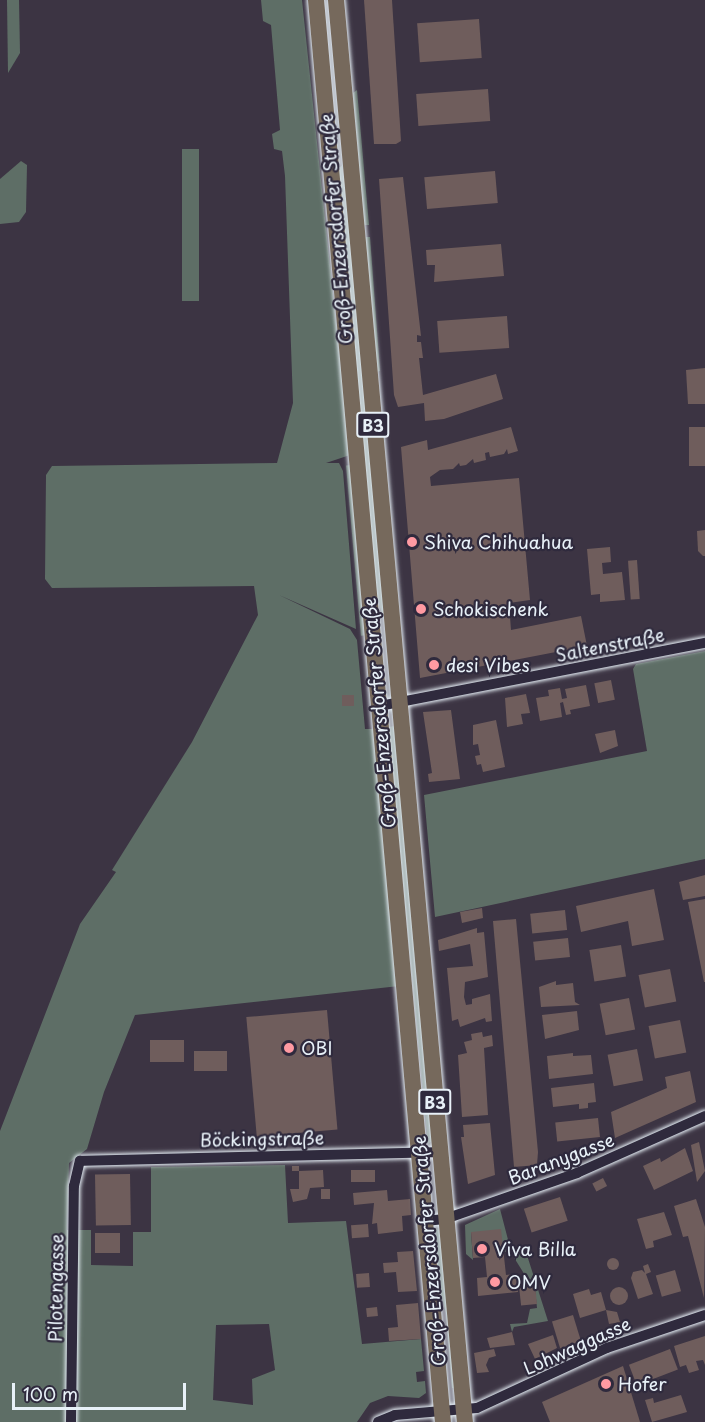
<!DOCTYPE html>
<meta charset="utf-8">
<style>
body{margin:0}
#map{position:relative;width:705px;height:1422px;overflow:hidden;background:#3c3443;font-family:"Playpen Sans",sans-serif}
div>[style]{position:absolute}
.green>*{inset:0;background:#5e6e66;transform-origin:0 0}
.building>*{inset:0;background:#6f5d5c;transform-origin:0 0}
.round{border-radius:50%}
.roads{filter:drop-shadow(0 0 2px #e8f1f8) drop-shadow(0 0 2px #e8f1f8)}
.street>*{height:10px;margin:-5px;padding:0 5px;transform-origin:5px;border-radius:5px;background:#2f2a3d}
.primary>*{height:16px;margin:-8px;padding:0 8px;transform-origin:8px;border-radius:8px;background:#76695c}
.dots>*{width:16px;height:16px;translate:-50% -50%;box-sizing:border-box;border:3px solid #2f2a3d;border-radius:50%}
span{translate:-50% -50%;white-space:nowrap;text-align:center;line-height:1.15;-webkit-text-stroke:4.5px #2f2a3d;paint-order:stroke}
.shield-label span{padding:2px 4px;background:#2f2a3d;border:2px solid;border-radius:4px;-webkit-text-stroke-width:0}
.shield-label{font-size:16px;color:#e8f1f8;font-weight:700}
.street-label{font-size:18px;color:#e8f1f8}
.poi-label{font-size:18px;color:#e8f1f8}
.left{translate:0 -50%;text-align:left}
.scale{position:absolute;left:12px;top:1383px;width:174px;height:27px;box-sizing:border-box;border:3px solid #e8f1f8;border-top:0;padding-left:8px;font-size:18px;line-height:21px;white-space:nowrap;color:#e8f1f8;-webkit-text-stroke:4px #2f2a3d;paint-order:stroke}
</style>
<div id="map">
<div class="green">
<i style="clip-path:polygon(7px 0,19px 0,20px 53px,8px 73px)"></i>
<i style="clip-path:polygon(evenodd,261px 0,302px 0,350px 455px,326px 463px,339px 463px,343px 471px,356px 629px,279px 595px,350px 629px,357px 640px,365px 729px,375px 729px,399px 986px,135px 1015px,104px 1092px,87px 1149px,69px 1163px,67px 1230px,91px 1230px,91px 1265px,133px 1266px,133px 1232px,151px 1232px,151px 1167px,285px 1165px,288px 1223px,346px 1221px,362px 1344px,421px 1339px,424px 1371px,416px 1372px,417px 1382px,425px 1381px,426px 1393px,419px 1398px,388px 1396px,370px 1403px,357px 1422px,0 1422px,0 1131px,80px 924px,116px 872px,112px 870px,192px 742px,258px 615px,254px 586px,52px 588px,45px 579px,46px 475px,52px 466px,277px 463px,293px 403px,285px 176px,282px 151px,274px 149px,272px 134px,280px 130px,271px 25px,263px 21px,261px 0,269px 1324px,275px 1370px,252px 1379px,253px 1405px,213px 1400px,216px 1325px,269px 1324px)"></i>
<i style="clip-path:polygon(357px 90px,369px 225px,364px 225px,353px 93px)"></i>
<i style="left:182px;top:149px;width:17px;height:152px"></i>
<i style="clip-path:polygon(21px 161px,27px 165px,26px 212px,19px 222px,0 224px,0 179px)"></i>
<i style="clip-path:polygon(342px 166px,350px 215px,385px 624px,377px 597px,338px 167px)"></i>
<i style="clip-path:polygon(365px 237px,370px 237px,380px 371px,376px 372px)"></i>
<i style="left:351px;top:465px;width:171px;height:5px;rotate:85deg"></i>
<i style="clip-path:polygon(705px 651px,705px 859px,435px 917px,424px 795px,647px 751px,633px 669px,636px 664px)"></i>
<i style="clip-path:polygon(395px 726px,432px 1141px,428px 1144px,388px 727px)"></i>
<i style="clip-path:polygon(500px 1209px,511px 1251px,503px 1252px,471px 1232px,473px 1260px,466px 1254px,465px 1225px)"></i>
<i style="clip-path:polygon(436px 1229px,440px 1230px,455px 1388px,452px 1388px,446px 1313px,438px 1282px)"></i>
<i style="clip-path:polygon(526px 1252px,548px 1321px,514px 1327px,512px 1332px,510px 1324px,527px 1323px,530px 1309px,537px 1308px,534px 1280px,528px 1280px,513px 1256px)"></i>
</div>
<div class="building">
<i style="clip-path:polygon(364px 0,392px 0,401px 141px,396px 144px,374px 144px)"></i>
<i style="left:479px;top:19px;width:39px;height:62px;rotate:86deg"></i>
<i style="left:488px;top:89px;width:32px;height:72px;rotate:86deg"></i>
<i style="left:495px;top:171px;width:32px;height:71px;rotate:85deg"></i>
<i style="clip-path:polygon(403px 177px,421px 336px,417px 335px,417px 342px,421px 342px,423px 358px,419px 358px,423px 395px,496px 374px,503px 399px,444px 419px,425px 421px,424px 403px,398px 407px,394px 395px,379px 179px)"></i>
<i style="clip-path:polygon(501px 244px,504px 276px,434px 282px,435px 265px,427px 265px,426px 250px)"></i>
<i style="left:507px;top:316px;width:32px;height:70px;rotate:86deg"></i>
<i style="clip-path:polygon(705px 368px,705px 404px,688px 404px,686px 370px)"></i>
<i style="clip-path:polygon(511px 427px,518px 451px,508px 454px,507px 449px,504px 454px,490px 457px,489px 452px,485px 453px,486px 460px,474px 463px,473px 459px,466px 465px,460px 466px,459px 463px,453px 469px,440px 470px,430px 477px,431px 486px,519px 478px,530px 600px,509px 603px,511px 630px,581px 616px,587px 646px,420px 678px,401px 447px,427px 440px,428px 450px)"></i>
<i style="left:705px;top:427px;width:39px;height:16px;rotate:90deg"></i>
<i style="clip-path:polygon(705px 530px,705px 556px,703px 556px,698px 551px,697px 531px)"></i>
<i style="clip-path:polygon(610px 547px,611px 562px,602px 563px,603px 574px,622px 572px,625px 600px,600px 602px,600px 594px,591px 595px,587px 549px)"></i>
<i style="left:637px;top:560px;width:39px;height:9px;rotate:86deg"></i>
<i style="left:611px;top:680px;width:20px;height:17px;rotate:79deg"></i>
<i style="clip-path:polygon(586px 685px,590px 706px,570px 710px,571px 714px,566px 715px,563px 702px,560px 703px,562px 717px,540px 721px,536px 698px,549px 696px,548px 690px,560px 688px,562px 699px,567px 698px,565px 689px)"></i>
<i style="clip-path:polygon(526px 694px,530px 713px,521px 714px,523px 724px,507px 727px,505px 698px)"></i>
<i style="left:354px;top:695px;width:11px;height:12px;rotate:90deg"></i>
<i style="clip-path:polygon(451px 710px,460px 779px,429px 782px,428px 774px,432px 773px,423px 712px)"></i>
<i style="clip-path:polygon(496px 720px,505px 767px,483px 772px,481px 764px,477px 765px,475px 756px,480px 755px,478px 744px,473px 745px,473px 725px)"></i>
<i style="clip-path:polygon(615px 730px,618px 746px,600px 753px,595px 734px)"></i>
<i style="clip-path:polygon(705px 875px,705px 896px,683px 900px,679px 882px)"></i>
<i style="clip-path:polygon(654px 889px,664px 940px,632px 946px,628px 921px,581px 932px,576px 906px)"></i>
<i style="clip-path:polygon(705px 899px,705px 982px,704px 982px,688px 902px)"></i>
<i style="clip-path:polygon(482px 908px,483px 918px,462px 923px,460px 912px)"></i>
<i style="left:565px;top:910px;width:20px;height:35px;rotate:84deg"></i>
<i style="clip-path:polygon(516px 919px,538px 1152px,537px 1165px,514px 1167px,493px 921px)"></i>
<i style="clip-path:polygon(477px 928px,477px 933px,484px 932px,488px 977px,465px 982px,464px 997px,466px 1005px,472px 1004px,472px 999px,490px 994px,492px 1021px,486px 1022px,485px 1018px,460px 1027px,458px 1019px,452px 1021px,447px 968px,473px 966px,470px 944px,439px 951px,438px 940px)"></i>
<i style="left:568px;top:938px;width:19px;height:35px;rotate:84deg"></i>
<i style="left:621px;top:945px;width:32px;height:32px;rotate:81deg"></i>
<i style="left:670px;top:969px;width:33px;height:32px;rotate:79deg"></i>
<i style="clip-path:polygon(556px 981px,556px 985px,573px 983px,575px 1002px,580px 1005px,541px 1007px,539px 987px)"></i>
<i style="left:629px;top:998px;width:32px;height:30px;rotate:79deg"></i>
<i style="left:327px;top:1010px;width:120px;height:81px;rotate:85deg"></i>
<i style="clip-path:polygon(577px 1011px,579px 1030px,545px 1039px,542px 1015px)"></i>
<i style="left:680px;top:1020px;width:33px;height:32px;rotate:79deg"></i>
<i style="clip-path:polygon(482px 1032px,483px 1037px,492px 1035px,493px 1046px,484px 1048px,488px 1115px,462px 1117px,458px 1055px,467px 1053px,464px 1042px,472px 1040px,471px 1034px)"></i>
<i style="left:150px;top:1040px;width:34px;height:22px"></i>
<i style="left:637px;top:1049px;width:32px;height:30px;rotate:79deg"></i>
<i style="left:227px;top:1051px;width:20px;height:33px;rotate:90deg"></i>
<i style="clip-path:polygon(573px 1053px,573px 1056px,591px 1055px,593px 1074px,549px 1079px,547px 1056px)"></i>
<i style="clip-path:polygon(690px 1071px,696px 1102px,615px 1138px,611px 1112px,667px 1088px,665px 1077px)"></i>
<i style="clip-path:polygon(594px 1083px,596px 1102px,588px 1103px,588px 1108px,579px 1109px,579px 1104px,553px 1107px,551px 1088px)"></i>
<i style="left:598px;top:1118px;width:19px;height:43px;rotate:84deg"></i>
<i style="clip-path:polygon(490px 1123px,495px 1175px,468px 1184px,461px 1137px,464px 1137px,463px 1125px)"></i>
<i style="clip-path:polygon(699px 1142px,705px 1171px,697px 1182px,691px 1145px)"></i>
<i style="clip-path:polygon(685px 1148px,693px 1171px,654px 1190px,643px 1166px,660px 1158px,661px 1162px)"></i>
<i style="clip-path:polygon(292px 1166px,299px 1166px,299px 1171px,323px 1170px,324px 1187px,310px 1188px,307px 1199px,293px 1202px,290px 1189px,299px 1189px,299px 1171px,292px 1171px)"></i>
<i style="left:375px;top:1170px;width:12px;height:24px;rotate:90deg"></i>
<i style="left:130px;top:1174px;width:51px;height:35px;rotate:89deg"></i>
<i style="left:603px;top:1178px;width:9px;height:12px;rotate:63deg"></i>
<i style="left:321px;top:1189px;width:9px;height:10px"></i>
<i style="clip-path:polygon(387px 1190px,388px 1201px,410px 1199px,411px 1215px,402px 1216px,403px 1231px,378px 1234px,377px 1223px,372px 1224px,374px 1203px,354px 1205px,353px 1193px)"></i>
<i style="left:560px;top:1197px;width:25px;height:38px;rotate:72deg"></i>
<i style="clip-path:polygon(696px 1199px,705px 1227px,704px 1298px,688px 1236px,683px 1237px,674px 1206px)"></i>
<i style="clip-path:polygon(664px 1212px,672px 1235px,653px 1241px,654px 1247px,646px 1249px,637px 1219px)"></i>
<i style="left:368px;top:1224px;width:13px;height:17px;rotate:86deg"></i>
<i style="clip-path:polygon(501px 1229px,506px 1275px,516px 1274px,518px 1292px,478px 1296px,477px 1278px,487px 1277px,485px 1257px,473px 1258px,471px 1232px)"></i>
<i style="left:95px;top:1233px;width:25px;height:20px"></i>
<i style="clip-path:polygon(413px 1251px,417px 1291px,398px 1292px,396px 1272px,384px 1273px,383px 1263px,398px 1262px,397px 1252px)"></i>
<i class="round" style="left:607px;top:1258px;width:12px;height:12px"></i>
<i style="clip-path:polygon(648px 1264px,651px 1272px,646px 1274px,653px 1294px,638px 1299px,631px 1278px,633px 1272px,642px 1270px,645px 1273px,643px 1266px)"></i>
<i style="left:675px;top:1270px;width:22px;height:20px;rotate:74deg"></i>
<i style="left:369px;top:1273px;width:14px;height:13px;rotate:86deg"></i>
<i style="left:535px;top:1285px;width:19px;height:16px;rotate:84deg"></i>
<i class="round" style="left:610px;top:1287px;width:18px;height:18px"></i>
<i style="clip-path:polygon(589px 1289px,591px 1295px,601px 1292px,606px 1310px,617px 1312px,620px 1322px,609px 1324px,606px 1310px,580px 1318px,573px 1294px)"></i>
<i style="clip-path:polygon(418px 1303px,421px 1339px,389px 1341px,388px 1328px,398px 1327px,396px 1305px)"></i>
<i style="left:377px;top:1307px;width:9px;height:11px;rotate:84deg"></i>
<i style="left:573px;top:1315px;width:28px;height:22px;rotate:73deg"></i>
<i style="clip-path:polygon(512px 1332px,515px 1345px,490px 1348px,487px 1338px)"></i>
<i style="clip-path:polygon(553px 1335px,557px 1348px,535px 1359px,528px 1344px)"></i>
<i style="clip-path:polygon(705px 1336px,705px 1365px,703px 1360px,696px 1361px,699px 1370px,689px 1373px,686px 1365px,680px 1367px,674px 1346px)"></i>
<i style="clip-path:polygon(494px 1349px,496px 1356px,489px 1358px,486px 1365px,489px 1372px,477px 1373px,474px 1353px)"></i>
<i style="left:670px;top:1349px;width:22px;height:44px;rotate:69deg"></i>
<i style="clip-path:polygon(623px 1366px,640px 1422px,550px 1422px,542px 1402px)"></i>
<i style="clip-path:polygon(681px 1395px,687px 1412px,652px 1422px,645px 1400px,653px 1398px,654px 1403px)"></i>
</div>
<div class="roads">
<div class="street">
<i style="left:380px;top:706px;width:331px;rotate:-11deg"></i>
<i style="left:425px;top:1221px;width:20px;rotate:-6deg"></i>
<i style="left:445px;top:1219px;width:140px;rotate:-19.2deg"></i>
<i style="left:577px;top:1173px;width:140px;rotate:-24deg"></i>
<i style="left:71px;top:1422px;width:236px;rotate:-89.3deg"></i>
<i style="left:74px;top:1186px;width:26px;rotate:-77deg"></i>
<i style="left:80px;top:1161px;width:359px;rotate:-1.4deg"></i>
<i style="left:378px;top:1422px;width:18px;rotate:-22deg"></i>
<i style="left:395px;top:1415px;width:82px;rotate:-4.9deg"></i>
<i style="left:477px;top:1408px;width:143px;rotate:-24.8deg"></i>
<i style="left:607px;top:1348px;width:103px;rotate:-18.6deg"></i>
</div>
<div class="primary">
<i style="left:316px;top:0;width:1428px;rotate:84.9deg"></i>
<i style="left:336px;top:0;width:1428px;rotate:84.82deg"></i>
</div>
</div>
<div class="dots">
<i style="left:412px;top:542px;background:#ff9aa2"></i>
<i style="left:421px;top:609px;background:#ff9aa2"></i>
<i style="left:434px;top:665px;background:#ff9aa2"></i>
<i style="left:289px;top:1048px;background:#ff9aa2"></i>
<i style="left:482px;top:1249px;background:#ff9aa2"></i>
<i style="left:495px;top:1282px;background:#ff9aa2"></i>
<i style="left:606px;top:1384px;background:#ff9aa2"></i>
</div>
<div class="shield-label">
<span style="left:373px;top:425px">B3</span>
<span style="left:435px;top:1102px">B3</span>
</div>
<div class="street-label">
<span style="left:336px;top:229px;rotate:-95deg">Groß-Enzersdorfer Straße</span>
<span style="left:610px;top:645px;rotate:-11deg">Saltenstraße</span>
<span style="left:379px;top:713px;rotate:-95deg">Groß-Enzersdorfer Straße</span>
<span style="left:262px;top:1139px;rotate:-1deg">Böckingstraße</span>
<span style="left:561px;top:1159px;rotate:-21deg">Baranygasse</span>
<span style="left:429px;top:1251px;rotate:-95deg">Groß-Enzersdorfer Straße</span>
<span style="left:56px;top:1288px;rotate:-89deg">Pilotengasse</span>
<span style="left:577px;top:1346px;rotate:-24deg">Lohwaggasse</span>
</div>
<div class="poi-label">
<span class="left" style="left:424px;top:542px">Shiva Chihuahua</span>
<span class="left" style="left:433px;top:609px">Schokischenk</span>
<span class="left" style="left:446px;top:665px">desi Vibes</span>
<span class="left" style="left:301px;top:1048px">OBI</span>
<span class="left" style="left:494px;top:1249px">Viva Billa</span>
<span class="left" style="left:507px;top:1282px">OMV</span>
<span class="left" style="left:618px;top:1384px">Hofer</span>
</div>
<div class="scale">100 m</div>
</div>
